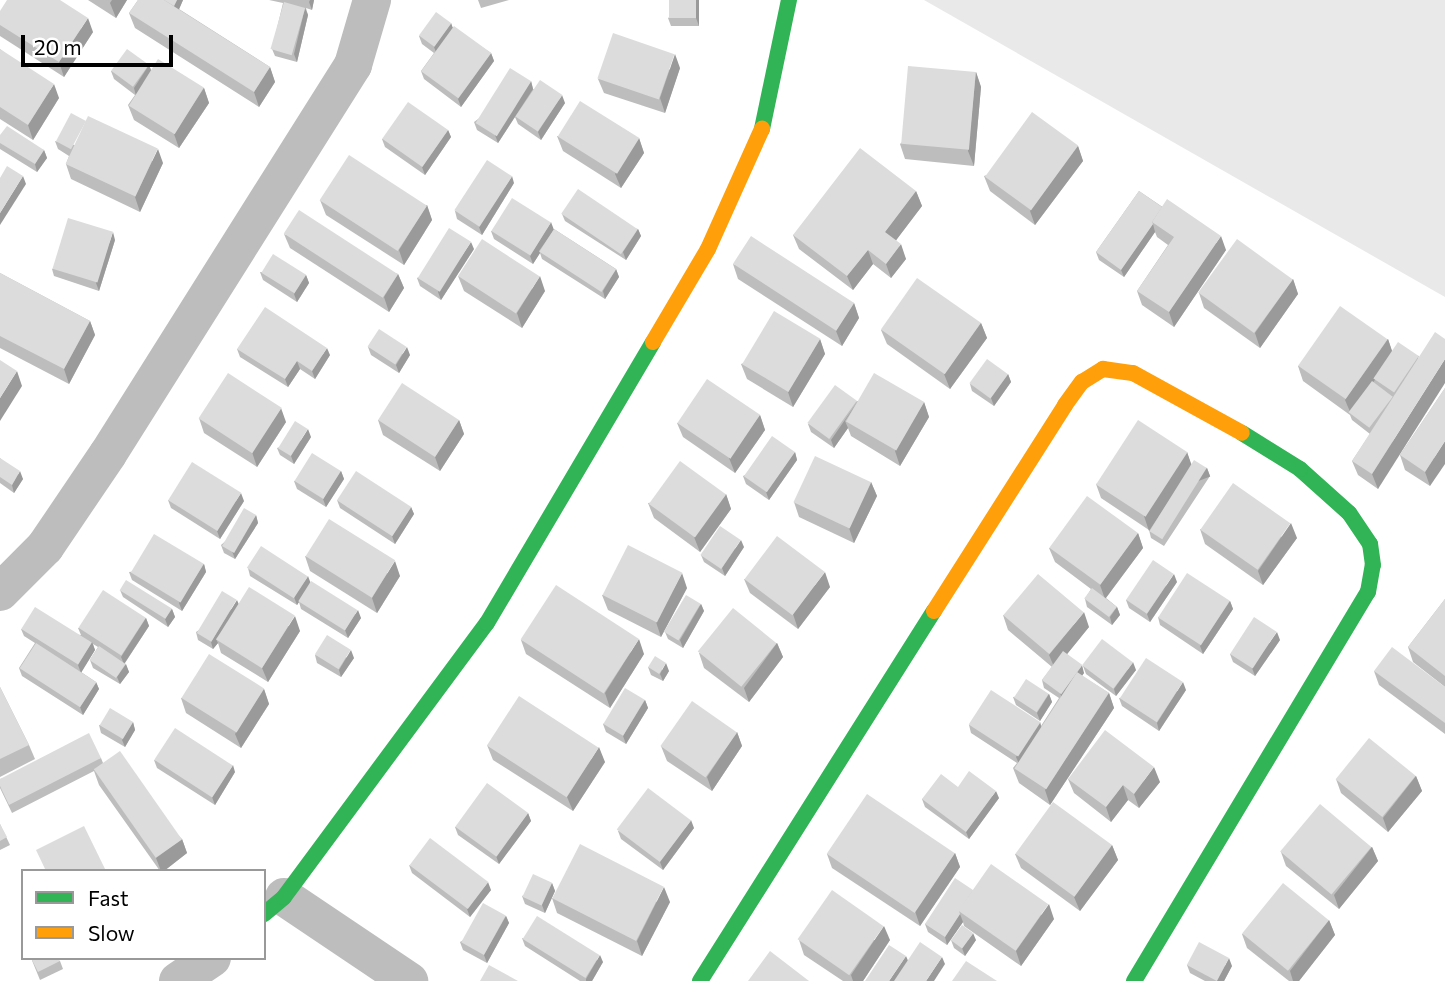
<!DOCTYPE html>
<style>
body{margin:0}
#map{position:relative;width:1445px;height:981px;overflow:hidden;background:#fff;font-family:Commissioner,sans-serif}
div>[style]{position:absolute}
.green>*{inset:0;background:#e9e9e9}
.street>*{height:38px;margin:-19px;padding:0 19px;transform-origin:19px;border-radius:19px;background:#bdbdbd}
.fast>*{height:16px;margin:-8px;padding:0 8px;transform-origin:8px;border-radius:8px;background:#30b455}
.slow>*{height:16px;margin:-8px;padding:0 8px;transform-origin:8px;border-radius:8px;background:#ff9f0a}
.wall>*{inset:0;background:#bdbdbd}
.shaded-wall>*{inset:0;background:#9a9a9a;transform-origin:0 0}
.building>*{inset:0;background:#dcdcdc;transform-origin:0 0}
span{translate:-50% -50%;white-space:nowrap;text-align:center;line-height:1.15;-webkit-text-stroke:6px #fff;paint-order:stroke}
.legend{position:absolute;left:21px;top:869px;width:245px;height:91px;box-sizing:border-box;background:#fff;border:2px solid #999;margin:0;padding:9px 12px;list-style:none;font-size:21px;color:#000}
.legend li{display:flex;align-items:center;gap:14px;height:35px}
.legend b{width:35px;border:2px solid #999}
.scale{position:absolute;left:21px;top:35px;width:152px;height:32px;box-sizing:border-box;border:4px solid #000;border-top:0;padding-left:9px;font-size:21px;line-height:24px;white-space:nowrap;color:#000;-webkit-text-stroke:5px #fff;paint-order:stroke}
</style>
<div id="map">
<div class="green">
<i style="clip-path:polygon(924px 0,1445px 0,1445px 297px)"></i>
</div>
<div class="street">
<i style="left:0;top:592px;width:64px;rotate:-45deg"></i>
<i style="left:45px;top:547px;width:112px;rotate:-55.9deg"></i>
<i style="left:108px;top:454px;width:460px;rotate:-57.8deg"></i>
<i style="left:353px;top:65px;width:68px;rotate:-73.7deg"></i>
<i style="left:284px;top:897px;width:151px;rotate:33.9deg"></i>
<i style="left:178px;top:981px;width:41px;rotate:-34.1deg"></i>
</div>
<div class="fast">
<i style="left:762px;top:129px;width:132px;rotate:-78.2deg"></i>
<i style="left:264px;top:914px;width:26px;rotate:-40deg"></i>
<i style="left:284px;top:897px;width:341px;rotate:-53.5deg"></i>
<i style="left:487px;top:623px;width:326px;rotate:-59.4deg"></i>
<i style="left:700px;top:981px;width:438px;rotate:-57.7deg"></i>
<i style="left:1134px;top:981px;width:454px;rotate:-59deg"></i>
<i style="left:1368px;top:592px;width:27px;rotate:-80deg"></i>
<i style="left:1373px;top:565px;width:21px;rotate:-98deg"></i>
<i style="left:1370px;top:544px;width:37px;rotate:-124deg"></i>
<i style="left:1349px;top:513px;width:66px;rotate:-138.1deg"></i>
<i style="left:1300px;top:469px;width:68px;rotate:-148.2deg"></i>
</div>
<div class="slow">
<i style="left:653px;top:342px;width:108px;rotate:-59.4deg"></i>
<i style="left:708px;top:249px;width:132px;rotate:-65.8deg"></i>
<i style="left:934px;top:611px;width:244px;rotate:-57.5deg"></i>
<i style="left:1065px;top:405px;width:29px;rotate:-54deg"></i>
<i style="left:1082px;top:382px;width:25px;rotate:-32deg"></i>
<i style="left:1103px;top:369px;width:30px;rotate:8deg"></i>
<i style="left:1133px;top:373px;width:124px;rotate:28.8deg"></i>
</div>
<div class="wall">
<i style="clip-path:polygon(88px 0,127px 0,116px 18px)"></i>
<i style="clip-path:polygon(138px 0,183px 0,179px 9px,270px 67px,275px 82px,259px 107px,135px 28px,129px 13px)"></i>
<i style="clip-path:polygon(269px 0,314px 0,312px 10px,306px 8px,308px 15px,297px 62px,275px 56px,272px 49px,283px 3px)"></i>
<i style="clip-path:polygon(478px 0,509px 0,481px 8px)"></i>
<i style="clip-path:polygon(699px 0,699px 26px,671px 26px,668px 18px)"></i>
<i style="clip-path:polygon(0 11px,93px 32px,64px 77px,0 36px)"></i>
<i style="clip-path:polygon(451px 23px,452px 27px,491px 53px,494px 61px,461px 107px,424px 79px,421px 71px,434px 53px,422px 44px,419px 36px)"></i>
<i style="clip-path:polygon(0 49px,59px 98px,33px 140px,0 119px)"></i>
<i style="clip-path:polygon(149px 65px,151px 70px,204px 88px,209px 103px,179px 148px,134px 120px,128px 105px,135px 95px,114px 79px,111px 71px)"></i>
<i style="clip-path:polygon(680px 68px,665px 113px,604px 93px,598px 79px)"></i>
<i style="clip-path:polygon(976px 72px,981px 87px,974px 166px,905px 159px,900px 144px)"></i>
<i style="clip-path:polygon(531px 81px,533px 89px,565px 103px,541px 140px,518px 124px,515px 117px,498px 143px,477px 130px,474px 122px)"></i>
<i style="clip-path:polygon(448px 130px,451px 137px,425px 175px,385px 147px,382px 139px)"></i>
<i style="clip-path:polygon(0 135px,44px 150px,47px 158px,37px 172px,0 149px)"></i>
<i style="clip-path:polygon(557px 136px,639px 138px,644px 153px,621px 188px,563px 151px)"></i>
<i style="clip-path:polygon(55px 141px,163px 163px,140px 212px,71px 179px,66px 164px,69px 156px,58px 149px)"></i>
<i style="clip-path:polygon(1078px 146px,1083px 161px,1035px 225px,990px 191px,984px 176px)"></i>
<i style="clip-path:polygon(514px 183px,482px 235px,457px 219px,455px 211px)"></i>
<i style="clip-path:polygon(916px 191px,922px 206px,896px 240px,906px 259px,891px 278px,873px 264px,853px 290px,799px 249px,793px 235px)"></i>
<i style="clip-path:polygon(1139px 191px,1226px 250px,1174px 327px,1142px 305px,1137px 291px,1168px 245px,1157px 237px,1155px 232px,1124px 277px,1099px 260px,1096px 252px)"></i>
<i style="clip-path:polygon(320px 200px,427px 205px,432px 220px,404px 265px,326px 215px)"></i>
<i style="clip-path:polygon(562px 214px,638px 229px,641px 236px,626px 260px,565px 221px)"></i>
<i style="clip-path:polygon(554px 229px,616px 269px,619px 277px,605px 299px,542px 259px,540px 253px,533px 264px,494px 239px,491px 231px)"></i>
<i style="clip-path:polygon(284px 234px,398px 274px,404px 288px,389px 312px,290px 248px)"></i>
<i style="clip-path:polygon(115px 240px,99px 291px,54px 276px,52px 269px)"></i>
<i style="clip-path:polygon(474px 249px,441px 300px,420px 286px,417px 278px)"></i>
<i style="clip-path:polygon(733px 264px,854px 303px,859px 318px,842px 346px,738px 279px)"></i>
<i style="clip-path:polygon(260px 272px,306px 275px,309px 283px,297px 302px,263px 280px)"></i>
<i style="clip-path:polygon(0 273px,90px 321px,95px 335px,69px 384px,0 348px)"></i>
<i style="clip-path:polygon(458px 276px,545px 291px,522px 328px,464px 291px)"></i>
<i style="clip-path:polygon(1293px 279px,1298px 294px,1260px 348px,1204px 308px,1199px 293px)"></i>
<i style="clip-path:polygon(981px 323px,987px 338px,950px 389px,887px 344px,881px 330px)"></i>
<i style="clip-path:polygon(820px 339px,825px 354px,793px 407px,747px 379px,741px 364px)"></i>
<i style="clip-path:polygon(1388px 339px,1392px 351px,1419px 356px,1378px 489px,1358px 475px,1352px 461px,1370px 434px,1352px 420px,1350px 415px,1303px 381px,1298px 366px)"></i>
<i style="clip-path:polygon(368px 347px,410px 355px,399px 373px,371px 355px)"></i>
<i style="clip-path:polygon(237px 349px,330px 355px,315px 379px,300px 369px,288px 387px,240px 357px)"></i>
<i style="clip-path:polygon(1008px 374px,1011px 382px,994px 406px,972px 391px,970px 384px)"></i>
<i style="clip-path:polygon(1445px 388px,1430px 486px,1405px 470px,1400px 455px)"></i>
<i style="clip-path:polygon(857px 401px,924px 402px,929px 417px,900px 466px,851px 436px,848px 428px,834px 448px,811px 432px,808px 424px)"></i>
<i style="clip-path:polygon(760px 415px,765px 430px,735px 473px,683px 437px,677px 423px)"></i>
<i style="clip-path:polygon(199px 418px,286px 422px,257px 467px,204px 433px)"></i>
<i style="clip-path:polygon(378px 420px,459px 420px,464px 434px,440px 471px,383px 435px)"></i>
<i style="clip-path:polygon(311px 437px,294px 464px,280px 455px,277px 448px)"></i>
<i style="clip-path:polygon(795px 452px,797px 460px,769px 500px,746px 484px,743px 476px)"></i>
<i style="clip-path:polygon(1187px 452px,1191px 465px,1207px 468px,1210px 476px,1164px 546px,1151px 538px,1149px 530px,1101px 498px,1096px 484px)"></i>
<i style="clip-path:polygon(0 458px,23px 479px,14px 493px,0 483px)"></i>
<i style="clip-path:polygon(341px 471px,344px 479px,326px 507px,297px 489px,294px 481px)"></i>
<i style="clip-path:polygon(871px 482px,877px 496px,854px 543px,799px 517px,794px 502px)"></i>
<i style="clip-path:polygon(726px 494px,731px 509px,700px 552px,654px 518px,648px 503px)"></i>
<i style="clip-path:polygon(168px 500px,244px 501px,220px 539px,171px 508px)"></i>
<i style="clip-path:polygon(337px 500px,411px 507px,414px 514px,395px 544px,340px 508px)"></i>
<i style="clip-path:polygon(256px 515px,258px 523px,235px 559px,224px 553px,221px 545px)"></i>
<i style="clip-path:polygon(1200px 529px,1297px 538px,1263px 585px,1205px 544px)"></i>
<i style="clip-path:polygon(1138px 533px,1143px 548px,1106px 598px,1117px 607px,1120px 615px,1112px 625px,1087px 607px,1085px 599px,1091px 589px,1055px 562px,1049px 548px)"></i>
<i style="clip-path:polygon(744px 547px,725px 576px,704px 562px,701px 555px)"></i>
<i style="clip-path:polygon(305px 556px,400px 576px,377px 613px,310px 571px)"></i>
<i style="clip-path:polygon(204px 564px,206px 572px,182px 611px,132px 580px,129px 572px)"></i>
<i style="clip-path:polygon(248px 568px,310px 583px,361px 618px,348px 638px,301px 609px,299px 602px,297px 605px,250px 576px)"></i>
<i style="clip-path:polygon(744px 579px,830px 587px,798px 629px,750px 593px)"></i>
<i style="clip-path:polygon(1177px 582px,1150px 622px,1129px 608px,1126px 600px)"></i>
<i style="clip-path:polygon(687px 588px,661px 637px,608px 610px,602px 595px)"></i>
<i style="clip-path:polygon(120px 590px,172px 609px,175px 617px,168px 627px,123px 597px)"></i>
<i style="clip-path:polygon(1445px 599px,1445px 687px,1413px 662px,1408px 647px)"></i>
<i style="clip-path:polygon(1230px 601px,1233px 609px,1203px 654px,1160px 625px,1158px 617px)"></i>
<i style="clip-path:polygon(239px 604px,300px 631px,268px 682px,221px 653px,218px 643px,213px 649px,198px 640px,196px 632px)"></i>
<i style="clip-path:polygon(701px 604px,704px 611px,683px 648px,668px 639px,665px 632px)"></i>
<i style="clip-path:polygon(1003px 615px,1089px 627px,1067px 654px,1084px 673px,1082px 676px,1109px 693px,1114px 708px,1050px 805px,1019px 783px,1013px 768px,1017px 763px,971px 733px,969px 725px,1040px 722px,1041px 726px,1059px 698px,1044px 688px,1042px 680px,1052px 667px,1008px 630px)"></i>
<i style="clip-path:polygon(146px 618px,149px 626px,125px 663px,129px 672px,120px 684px,93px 668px,90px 660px,98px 647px,93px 644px,95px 650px,81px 672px,96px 682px,99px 689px,83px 715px,22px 676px,19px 668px,35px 643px,24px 636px,21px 629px,81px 635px,78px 628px)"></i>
<i style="clip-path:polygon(521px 640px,644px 654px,610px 708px,526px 654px)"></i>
<i style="clip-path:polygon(1280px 640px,1255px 676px,1233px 662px,1230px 654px)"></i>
<i style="clip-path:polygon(777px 643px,783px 657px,749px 702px,704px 668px,699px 653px)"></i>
<i style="clip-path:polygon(315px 655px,354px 658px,341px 677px,317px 663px)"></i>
<i style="clip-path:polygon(1083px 666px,1136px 670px,1116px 696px,1086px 674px)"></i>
<i style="clip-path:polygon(648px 667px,669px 671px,663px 681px,651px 675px)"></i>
<i style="clip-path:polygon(1374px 671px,1445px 687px,1445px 734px,1379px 685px)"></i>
<i style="clip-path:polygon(0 687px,29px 745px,35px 759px,0 777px)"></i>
<i style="clip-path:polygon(264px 689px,269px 704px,241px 748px,186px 713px,181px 698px)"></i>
<i style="clip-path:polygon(1186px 690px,1159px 731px,1122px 706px,1119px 698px)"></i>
<i style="clip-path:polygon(1049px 694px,1052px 702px,1040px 721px,1016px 705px,1013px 697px)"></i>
<i style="clip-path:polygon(645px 700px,648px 708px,626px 744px,606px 732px,603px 724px)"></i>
<i style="clip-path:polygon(133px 722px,135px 730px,125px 747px,101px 733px,99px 725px)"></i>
<i style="clip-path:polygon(737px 732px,742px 746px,712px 791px,667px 761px,661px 746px)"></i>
<i style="clip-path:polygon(487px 745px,605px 762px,573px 811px,493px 760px)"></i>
<i style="clip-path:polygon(101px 758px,103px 763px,182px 839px,187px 853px,164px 871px,160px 871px,99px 785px,94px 771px,12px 813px,0 788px,0 779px)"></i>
<i style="clip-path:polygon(154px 760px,235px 772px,215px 805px,157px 768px)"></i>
<i style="clip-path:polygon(1416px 776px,1422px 791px,1388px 832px,1341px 793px,1336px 779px)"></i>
<i style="clip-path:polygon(1068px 779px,1160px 782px,1139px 808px,1128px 800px,1111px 822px,1074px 793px)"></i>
<i style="clip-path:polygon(958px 787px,999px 798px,969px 839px,925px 807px,922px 799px)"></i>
<i style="clip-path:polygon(528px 813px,531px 821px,499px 864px,458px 835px,455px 827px)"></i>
<i style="clip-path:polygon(0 824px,10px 845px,0 850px)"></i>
<i style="clip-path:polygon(694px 828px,663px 870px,621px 839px,618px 831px)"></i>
<i style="clip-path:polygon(1112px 845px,1118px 860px,1080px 911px,1021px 868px,1015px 854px)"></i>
<i style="clip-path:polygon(1372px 847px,1378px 861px,1339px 909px,1286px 866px,1281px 852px)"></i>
<i style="clip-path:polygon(955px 853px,960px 867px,920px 926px,832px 868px,827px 854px)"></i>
<i style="clip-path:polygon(409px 865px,491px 890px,470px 917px,412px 873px)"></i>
<i style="clip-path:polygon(552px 883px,555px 891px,545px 913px,525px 904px,522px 896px)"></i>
<i style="clip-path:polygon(973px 890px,1054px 919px,1021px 966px,964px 926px,963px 922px,947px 945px,928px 932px,925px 924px)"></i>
<i style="clip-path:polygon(552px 898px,670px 902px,642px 956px,557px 913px)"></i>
<i style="clip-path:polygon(506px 916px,509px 923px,487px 963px,463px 950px,460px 942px)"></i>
<i style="clip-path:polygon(1329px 920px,1335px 935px,1299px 981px,1289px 981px,1247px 948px,1242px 934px)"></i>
<i style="clip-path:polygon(522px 938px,603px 962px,592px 981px,580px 981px,525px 946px)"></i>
<i style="clip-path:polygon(799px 940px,890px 940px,863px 981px,843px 981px,804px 955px)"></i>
<i style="clip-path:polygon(951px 940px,976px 940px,965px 956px,954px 948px)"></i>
<i style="clip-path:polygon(31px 958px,60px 961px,63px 969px,40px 980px)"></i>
<i style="clip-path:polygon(1187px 965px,1232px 966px,1224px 981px,1205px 981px,1190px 973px)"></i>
</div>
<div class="shaded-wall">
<i style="clip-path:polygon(112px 0,127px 0,116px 18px,110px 3px)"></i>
<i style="clip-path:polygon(177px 0,183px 0,177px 14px,174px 6px)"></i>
<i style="clip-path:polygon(310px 0,314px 0,312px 10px,309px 2px)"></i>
<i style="clip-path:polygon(696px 0,699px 0,699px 26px,696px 18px)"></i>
<i style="clip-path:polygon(305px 8px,308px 15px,297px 62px,294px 54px)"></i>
<i style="clip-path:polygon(88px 18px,93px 32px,64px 77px,59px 62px)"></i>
<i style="clip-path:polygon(451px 23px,454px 31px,437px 55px,434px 47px)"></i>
<i style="clip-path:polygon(491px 53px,494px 61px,461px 107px,458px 99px)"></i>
<i style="clip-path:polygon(675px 54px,680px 68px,665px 113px,660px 98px)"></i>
<i style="clip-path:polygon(149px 65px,152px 73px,136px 96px,134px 88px)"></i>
<i style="clip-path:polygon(270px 67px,275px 82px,259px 107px,254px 92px)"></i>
<i style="clip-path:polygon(976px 72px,981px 87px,974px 166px,968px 151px)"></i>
<i style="clip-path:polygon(531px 81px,533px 89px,498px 143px,495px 135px)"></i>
<i style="clip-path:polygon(54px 84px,59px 98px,33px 140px,28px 125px)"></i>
<i style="clip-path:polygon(204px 88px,209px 103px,179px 148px,174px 134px)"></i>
<i style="clip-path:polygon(562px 95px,565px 103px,541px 140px,538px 132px)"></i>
<i style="clip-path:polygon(448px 130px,451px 137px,425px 175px,422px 167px)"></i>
<i style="clip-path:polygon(639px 138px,644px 153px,621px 188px,615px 174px)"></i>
<i style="clip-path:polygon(1078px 146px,1083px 161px,1035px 225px,1030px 211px)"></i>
<i style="clip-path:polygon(158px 149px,163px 163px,140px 212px,135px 197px)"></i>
<i style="clip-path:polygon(44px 150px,47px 158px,37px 172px,35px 164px)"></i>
<i style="clip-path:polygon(23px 176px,26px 184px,0 225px,0 213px)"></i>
<i style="clip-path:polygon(512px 176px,514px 183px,482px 235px,479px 227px)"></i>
<i style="clip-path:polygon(916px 191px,922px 206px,891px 247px,885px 232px)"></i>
<i style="clip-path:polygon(427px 205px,432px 220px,404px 265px,399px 250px)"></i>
<i style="clip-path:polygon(551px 222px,554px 230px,539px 251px,540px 253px,533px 264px,530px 256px)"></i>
<i style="clip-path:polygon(1153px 224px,1155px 232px,1124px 277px,1121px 270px)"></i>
<i style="clip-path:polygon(638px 229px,641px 236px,626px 260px,623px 252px)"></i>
<i style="clip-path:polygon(113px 232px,115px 240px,99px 291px,96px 283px)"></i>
<i style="clip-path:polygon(1221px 236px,1226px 250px,1174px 327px,1169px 312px)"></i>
<i style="clip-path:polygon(471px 242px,474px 249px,441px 300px,438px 292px)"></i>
<i style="clip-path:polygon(901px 244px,906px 259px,891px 278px,886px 264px)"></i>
<i style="clip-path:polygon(868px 250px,873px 264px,853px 290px,847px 276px)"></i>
<i style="clip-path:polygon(616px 269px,619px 277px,605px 299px,603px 291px)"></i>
<i style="clip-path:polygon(398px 274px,404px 288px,389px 312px,384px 297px)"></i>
<i style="clip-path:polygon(306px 275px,309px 283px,297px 302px,294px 294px)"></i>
<i style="clip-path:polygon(540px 276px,545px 291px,522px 328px,517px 313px)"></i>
<i style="clip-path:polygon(1293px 279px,1298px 294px,1260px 348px,1255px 333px)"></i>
<i style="clip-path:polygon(854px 303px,859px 318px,842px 346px,836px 331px)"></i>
<i style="clip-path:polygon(90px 321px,95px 335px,69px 384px,64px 369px)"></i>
<i style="clip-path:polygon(981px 323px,987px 338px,950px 389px,944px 374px)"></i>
<i style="clip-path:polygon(820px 339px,825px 354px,793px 407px,788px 392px)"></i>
<i style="clip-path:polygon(1388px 339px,1393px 354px,1351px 414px,1345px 400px)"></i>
<i style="clip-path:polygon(407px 347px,410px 355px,399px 373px,396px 365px)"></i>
<i style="clip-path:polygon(327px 348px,330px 355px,315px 379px,312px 371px)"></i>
<i style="clip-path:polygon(1445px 359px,1445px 383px,1378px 489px,1372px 474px)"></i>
<i style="clip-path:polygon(297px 361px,300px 369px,288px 387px,285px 379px)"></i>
<i style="clip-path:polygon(17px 371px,22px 386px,0 421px,0 398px)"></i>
<i style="clip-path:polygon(1008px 374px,1011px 382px,994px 406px,991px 398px)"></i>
<i style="clip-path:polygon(858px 401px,845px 421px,848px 428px,834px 448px,831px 440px)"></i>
<i style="clip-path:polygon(924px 402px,929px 417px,900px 466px,895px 451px)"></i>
<i style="clip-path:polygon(281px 408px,286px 422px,257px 467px,252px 452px)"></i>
<i style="clip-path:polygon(760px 415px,765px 430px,735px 473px,729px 458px)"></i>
<i style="clip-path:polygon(459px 420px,464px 434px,440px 471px,435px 457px)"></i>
<i style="clip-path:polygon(308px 429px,311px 437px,294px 464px,291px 456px)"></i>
<i style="clip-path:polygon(1445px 441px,1445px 464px,1430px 486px,1425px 472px)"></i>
<i style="clip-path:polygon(795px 452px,797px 460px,769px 500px,766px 492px)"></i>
<i style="clip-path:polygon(1187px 452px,1192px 466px,1149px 531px,1144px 516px)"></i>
<i style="left:1207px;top:468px;width:9px;height:84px;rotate:69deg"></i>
<i style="clip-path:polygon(20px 471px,23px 479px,14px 493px,12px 485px)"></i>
<i style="clip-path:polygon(341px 471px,344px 479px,326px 507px,323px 499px)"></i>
<i style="clip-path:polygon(871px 482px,877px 496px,854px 543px,849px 528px)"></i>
<i style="clip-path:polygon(241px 493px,244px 501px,220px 539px,217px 531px)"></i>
<i style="clip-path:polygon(726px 494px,731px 509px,700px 552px,694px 537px)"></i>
<i style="clip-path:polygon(411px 507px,414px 514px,395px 544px,392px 536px)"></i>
<i style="clip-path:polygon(256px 515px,258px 523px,235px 559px,232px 551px)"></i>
<i style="clip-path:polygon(1291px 523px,1297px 538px,1263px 585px,1258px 571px)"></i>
<i style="clip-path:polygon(1138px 533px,1143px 548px,1105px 599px,1100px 585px)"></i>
<i style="clip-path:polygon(741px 540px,744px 547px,725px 576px,722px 568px)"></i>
<i style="clip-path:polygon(395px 561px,400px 576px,377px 613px,372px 598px)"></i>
<i style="clip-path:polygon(204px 564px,206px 572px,182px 611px,179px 603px)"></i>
<i style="clip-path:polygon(825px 572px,830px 587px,798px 629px,793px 614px)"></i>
<i style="clip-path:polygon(682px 573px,687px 588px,661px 637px,656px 622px)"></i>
<i style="clip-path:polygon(1174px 574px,1177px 582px,1150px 622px,1147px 614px)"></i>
<i style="clip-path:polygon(308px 576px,311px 584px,297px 605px,294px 597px)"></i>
<i style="clip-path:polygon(237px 600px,240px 607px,216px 639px,218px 643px,213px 649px,211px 642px)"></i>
<i style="clip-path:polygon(1230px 601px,1233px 609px,1203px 654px,1200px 646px)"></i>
<i style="clip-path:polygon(701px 604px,704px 611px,683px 648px,680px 640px)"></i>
<i style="clip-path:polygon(1117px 607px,1120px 615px,1112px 625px,1110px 617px)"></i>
<i style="clip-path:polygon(172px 609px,175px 617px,168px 627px,165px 619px)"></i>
<i style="clip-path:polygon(358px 610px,361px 618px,348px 638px,345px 630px)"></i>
<i style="clip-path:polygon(1084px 612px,1089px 627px,1055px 669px,1049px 655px)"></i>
<i style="clip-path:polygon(295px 616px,300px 631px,268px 682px,262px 668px)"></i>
<i style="clip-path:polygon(146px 618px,149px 626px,124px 664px,121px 657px)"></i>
<i style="clip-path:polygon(1277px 632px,1280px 640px,1255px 676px,1252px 668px)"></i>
<i style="clip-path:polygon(639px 639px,644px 654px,610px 708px,605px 693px)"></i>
<i style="clip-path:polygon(92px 642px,95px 650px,81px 673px,78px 665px)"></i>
<i style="clip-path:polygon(777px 643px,783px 657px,749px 702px,744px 688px)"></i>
<i style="clip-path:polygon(351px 650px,354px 658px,341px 677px,339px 670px)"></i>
<i style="clip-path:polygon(1133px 662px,1136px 670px,1116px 696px,1114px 689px)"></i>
<i style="clip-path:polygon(666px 663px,669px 671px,663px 681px,660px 674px)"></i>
<i style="clip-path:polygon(126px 664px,129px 672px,120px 684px,117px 677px)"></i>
<i style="clip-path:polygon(1082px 665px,1084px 673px,1063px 701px,1060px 693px)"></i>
<i style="clip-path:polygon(96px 682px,99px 689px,83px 715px,80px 707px)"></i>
<i style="clip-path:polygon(1183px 682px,1186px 690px,1159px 731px,1157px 723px)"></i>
<i style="clip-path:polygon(264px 689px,269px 704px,241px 748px,235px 734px)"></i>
<i style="clip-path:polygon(1109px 693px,1114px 708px,1050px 805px,1045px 790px)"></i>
<i style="clip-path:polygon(1049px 694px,1052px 702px,1040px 721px,1037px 713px)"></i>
<i style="clip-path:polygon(645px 700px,648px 708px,626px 744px,623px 736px)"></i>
<i style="clip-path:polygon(133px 722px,135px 730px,125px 747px,122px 740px)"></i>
<i style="clip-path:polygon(1040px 722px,1042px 730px,1019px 764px,1016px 757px)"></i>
<i style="clip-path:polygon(737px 732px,742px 746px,712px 791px,707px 777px)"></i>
<i style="clip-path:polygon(599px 747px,605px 762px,573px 811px,567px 797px)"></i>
<i style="clip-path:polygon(233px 765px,235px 772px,215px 805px,212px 797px)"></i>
<i style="clip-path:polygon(1154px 767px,1160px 782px,1139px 808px,1134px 794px)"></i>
<i style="clip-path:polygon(1416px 776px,1422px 791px,1388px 832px,1383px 818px)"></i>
<i style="clip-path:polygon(1123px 785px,1128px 800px,1111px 822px,1106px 807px)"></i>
<i style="clip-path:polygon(996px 791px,999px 798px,969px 839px,966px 832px)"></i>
<i style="clip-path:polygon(528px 813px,531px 821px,499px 864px,496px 856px)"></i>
<i style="clip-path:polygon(691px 820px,694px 828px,663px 870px,660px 862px)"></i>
<i style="clip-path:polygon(182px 839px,187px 853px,164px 871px,161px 871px,156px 858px)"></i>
<i style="clip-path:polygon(1112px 845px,1118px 860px,1080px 911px,1074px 897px)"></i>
<i style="clip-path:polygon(1372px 847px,1378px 861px,1339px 909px,1334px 895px)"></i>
<i style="clip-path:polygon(955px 853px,960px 867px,920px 926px,915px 911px)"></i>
<i style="clip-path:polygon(488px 882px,491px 890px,470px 917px,467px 909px)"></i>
<i style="clip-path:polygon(552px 883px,555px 891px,545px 913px,542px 905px)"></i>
<i style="clip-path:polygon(664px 887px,670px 902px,642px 956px,637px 941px)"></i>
<i style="clip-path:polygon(1049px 904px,1054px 919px,1021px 966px,1016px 951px)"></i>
<i style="clip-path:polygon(960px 914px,963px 922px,947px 945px,945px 937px)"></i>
<i style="clip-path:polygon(506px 916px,509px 923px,487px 963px,484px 955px)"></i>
<i style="clip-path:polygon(1329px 920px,1335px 935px,1299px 981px,1293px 981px,1290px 971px)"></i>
<i style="clip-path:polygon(884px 926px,890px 940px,863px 981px,853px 981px,851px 975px)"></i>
<i style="clip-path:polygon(973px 933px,976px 940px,965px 956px,962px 948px)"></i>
<i style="clip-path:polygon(600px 955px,603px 962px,592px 981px,586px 981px,586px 979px)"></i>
<i style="clip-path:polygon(906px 956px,909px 963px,897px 981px,889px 981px)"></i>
<i style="clip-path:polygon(942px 957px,945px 964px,934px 981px,926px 981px)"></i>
<i style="clip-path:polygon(1229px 958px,1232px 966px,1224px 981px,1217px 981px)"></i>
</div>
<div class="building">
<i style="clip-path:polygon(7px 0,60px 0,88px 18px,59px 62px,0 25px,0 11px)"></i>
<i style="clip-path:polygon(138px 0,164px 0,270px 67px,254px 92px,129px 13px)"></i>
<i style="clip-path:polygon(164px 0,177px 0,174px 6px)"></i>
<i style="left:669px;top:0;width:27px;height:18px"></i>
<i style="left:284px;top:2px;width:22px;height:49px;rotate:16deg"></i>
<i style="left:436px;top:12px;width:19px;height:29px;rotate:36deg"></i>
<i style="left:454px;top:26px;width:46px;height:56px;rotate:36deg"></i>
<i style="left:613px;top:33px;width:65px;height:48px;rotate:19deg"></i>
<i style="clip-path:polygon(0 49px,54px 84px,28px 125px,0 107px)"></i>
<i style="left:127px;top:49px;width:27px;height:27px;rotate:36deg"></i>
<i style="left:158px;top:59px;width:54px;height:55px;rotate:32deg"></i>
<i style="left:908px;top:66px;width:68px;height:78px;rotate:5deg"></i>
<i style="left:510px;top:68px;width:25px;height:65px;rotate:32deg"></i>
<i style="left:540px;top:80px;width:27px;height:44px;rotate:34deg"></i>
<i style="left:580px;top:101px;width:70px;height:42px;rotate:32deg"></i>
<i style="left:408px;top:102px;width:49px;height:45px;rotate:35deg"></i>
<i style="left:1032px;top:112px;width:57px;height:80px;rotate:36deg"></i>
<i style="left:71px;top:113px;width:17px;height:32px;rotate:28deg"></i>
<i style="left:88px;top:116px;width:77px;height:53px;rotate:25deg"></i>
<i style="clip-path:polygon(7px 126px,44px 150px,35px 164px,0 143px,0 135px)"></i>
<i style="clip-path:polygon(860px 148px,916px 191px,885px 232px,901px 244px,886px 264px,868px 250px,847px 276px,793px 235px)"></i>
<i style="left:349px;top:155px;width:93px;height:54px;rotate:33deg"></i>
<i style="left:487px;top:160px;width:30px;height:60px;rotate:33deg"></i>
<i style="clip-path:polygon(7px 166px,23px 176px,0 213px,0 178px)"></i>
<i style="left:578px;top:189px;width:72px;height:30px;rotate:34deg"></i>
<i style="clip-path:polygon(1139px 191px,1162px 207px,1152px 222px,1153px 224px,1121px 270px,1096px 252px)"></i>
<i style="left:512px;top:198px;width:46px;height:39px;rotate:32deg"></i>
<i style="clip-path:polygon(1167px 199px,1221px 236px,1169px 312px,1137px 291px,1174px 237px,1152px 222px)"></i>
<i style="left:299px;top:210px;width:118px;height:28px;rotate:33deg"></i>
<i style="left:68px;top:218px;width:47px;height:53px;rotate:17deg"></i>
<i style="left:449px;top:228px;width:26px;height:59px;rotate:32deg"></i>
<i style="left:554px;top:229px;width:74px;height:27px;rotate:33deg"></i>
<i style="left:751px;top:236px;width:123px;height:33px;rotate:33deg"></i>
<i style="left:482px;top:239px;width:69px;height:44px;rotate:33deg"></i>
<i style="left:1237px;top:239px;width:69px;height:66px;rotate:36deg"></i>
<i style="left:273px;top:254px;width:39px;height:22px;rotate:32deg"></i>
<i style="clip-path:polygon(0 273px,90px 321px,64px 369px,0 336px)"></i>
<i style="left:917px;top:278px;width:78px;height:63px;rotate:35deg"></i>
<i style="left:1340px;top:306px;width:58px;height:73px;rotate:35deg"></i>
<i style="clip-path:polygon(265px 307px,327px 348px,312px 371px,297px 361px,285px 379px,237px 349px)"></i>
<i style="left:774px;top:311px;width:54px;height:62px;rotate:31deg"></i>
<i style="left:379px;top:329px;width:33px;height:21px;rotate:33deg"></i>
<i style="clip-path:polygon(1435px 332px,1445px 339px,1445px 359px,1372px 474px,1352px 461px)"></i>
<i style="left:1398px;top:342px;width:25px;height:44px;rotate:34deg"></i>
<i style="left:987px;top:359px;width:26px;height:30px;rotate:36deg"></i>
<i style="clip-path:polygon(0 360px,17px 371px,0 398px)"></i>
<i style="left:228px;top:373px;width:64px;height:54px;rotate:33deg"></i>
<i style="left:874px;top:373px;width:58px;height:56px;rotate:30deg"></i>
<i style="left:707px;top:379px;width:64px;height:53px;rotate:34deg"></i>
<i style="left:1372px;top:381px;width:26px;height:39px;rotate:37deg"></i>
<i style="left:402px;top:383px;width:68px;height:44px;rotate:33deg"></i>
<i style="left:835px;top:385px;width:27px;height:47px;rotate:36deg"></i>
<i style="clip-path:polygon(1445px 388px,1445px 441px,1425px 472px,1400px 455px)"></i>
<i style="left:1138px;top:420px;width:59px;height:77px;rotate:33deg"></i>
<i style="left:295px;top:421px;width:15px;height:32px;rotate:32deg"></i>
<i style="left:772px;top:436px;width:28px;height:49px;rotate:35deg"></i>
<i style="left:312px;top:453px;width:34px;height:33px;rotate:32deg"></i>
<i style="left:815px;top:456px;width:62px;height:51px;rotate:25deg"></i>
<i style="clip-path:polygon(0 458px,20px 471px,12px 485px,0 477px)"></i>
<i style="left:1194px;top:460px;width:15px;height:84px;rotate:32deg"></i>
<i style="left:680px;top:461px;width:57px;height:53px;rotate:36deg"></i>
<i style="left:192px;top:462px;width:58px;height:45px;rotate:32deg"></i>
<i style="left:356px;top:471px;width:66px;height:35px;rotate:33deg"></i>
<i style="left:1233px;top:483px;width:70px;height:57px;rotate:35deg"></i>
<i style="left:1087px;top:496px;width:63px;height:64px;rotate:36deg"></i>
<i style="left:244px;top:508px;width:14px;height:44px;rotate:30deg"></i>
<i style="left:329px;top:519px;width:78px;height:44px;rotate:32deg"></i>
<i style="left:720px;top:526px;width:25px;height:35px;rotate:34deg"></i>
<i style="left:154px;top:534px;width:58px;height:45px;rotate:31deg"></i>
<i style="left:777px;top:536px;width:60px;height:54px;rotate:37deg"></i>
<i style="left:628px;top:545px;width:61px;height:56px;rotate:27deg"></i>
<i style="left:261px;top:546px;width:56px;height:26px;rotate:33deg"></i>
<i style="left:1153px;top:560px;width:25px;height:48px;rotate:34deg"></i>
<i style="left:1187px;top:573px;width:51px;height:53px;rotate:33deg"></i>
<i style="left:1038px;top:574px;width:60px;height:54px;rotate:40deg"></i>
<i style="left:126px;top:580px;width:54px;height:12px;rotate:32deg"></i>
<i style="left:311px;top:581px;width:55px;height:24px;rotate:32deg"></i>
<i style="left:556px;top:585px;width:99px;height:65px;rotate:33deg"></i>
<i style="left:249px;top:587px;width:54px;height:62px;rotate:32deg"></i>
<i style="left:1092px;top:588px;width:31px;height:13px;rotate:37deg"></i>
<i style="left:103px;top:590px;width:51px;height:45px;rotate:33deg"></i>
<i style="left:222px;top:591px;width:17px;height:49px;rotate:31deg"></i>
<i style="left:686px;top:595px;width:17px;height:43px;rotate:31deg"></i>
<i style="clip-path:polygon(1445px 599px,1445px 676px,1408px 647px)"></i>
<i style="left:35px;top:607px;width:67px;height:26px;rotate:32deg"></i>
<i style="left:733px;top:608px;width:56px;height:56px;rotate:39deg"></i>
<i style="left:1254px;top:617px;width:27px;height:44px;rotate:33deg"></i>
<i style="left:327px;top:635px;width:28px;height:23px;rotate:32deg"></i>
<i style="left:1102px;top:639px;width:39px;height:33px;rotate:37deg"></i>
<i style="left:36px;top:643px;width:72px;height:30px;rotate:33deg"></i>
<i style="left:99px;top:646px;width:32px;height:17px;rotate:34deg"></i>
<i style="clip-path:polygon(1392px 647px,1445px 687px,1445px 723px,1374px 671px)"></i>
<i style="left:1063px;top:651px;width:24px;height:36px;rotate:36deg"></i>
<i style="left:209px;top:654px;width:65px;height:52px;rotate:32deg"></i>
<i style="left:655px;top:656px;width:13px;height:13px;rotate:32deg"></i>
<i style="left:1146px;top:658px;width:44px;height:48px;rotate:33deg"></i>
<i style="left:1077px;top:672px;width:38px;height:115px;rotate:33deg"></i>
<i style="left:1026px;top:679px;width:27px;height:22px;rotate:33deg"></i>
<i style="clip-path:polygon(0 687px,29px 745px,0 759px)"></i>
<i style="left:625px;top:688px;width:23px;height:42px;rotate:31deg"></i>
<i style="left:991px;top:690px;width:59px;height:41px;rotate:33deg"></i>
<i style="left:519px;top:696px;width:95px;height:59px;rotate:33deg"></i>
<i style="left:692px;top:701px;width:55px;height:55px;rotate:35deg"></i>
<i style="left:110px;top:708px;width:27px;height:20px;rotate:31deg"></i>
<i style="left:175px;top:728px;width:69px;height:38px;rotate:33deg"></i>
<i style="clip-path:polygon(1105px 730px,1154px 767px,1134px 794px,1123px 785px,1106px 807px,1068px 779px)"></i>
<i style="clip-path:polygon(89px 733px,101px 758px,9px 805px,0 786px,0 779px)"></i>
<i style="left:1369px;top:738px;width:60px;height:53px;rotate:39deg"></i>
<i style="left:120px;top:751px;width:108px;height:32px;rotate:55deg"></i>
<i style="clip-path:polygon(969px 771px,996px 791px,966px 832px,922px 799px,941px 774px,958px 787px)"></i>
<i style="left:487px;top:783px;width:51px;height:54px;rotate:36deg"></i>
<i style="left:648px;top:788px;width:54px;height:52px;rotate:37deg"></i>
<i style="left:867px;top:794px;width:106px;height:72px;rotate:34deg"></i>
<i style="left:1053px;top:802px;width:73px;height:64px;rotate:36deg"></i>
<i style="left:1320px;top:804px;width:67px;height:62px;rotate:40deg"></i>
<i style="clip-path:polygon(0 824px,7px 837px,0 841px)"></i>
<i style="clip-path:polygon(84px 826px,106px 871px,46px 871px,36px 850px)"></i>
<i style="left:430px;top:838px;width:73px;height:34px;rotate:37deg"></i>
<i style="left:580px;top:844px;width:94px;height:61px;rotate:27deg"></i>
<i style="left:991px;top:864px;width:70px;height:57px;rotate:35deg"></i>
<i style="left:533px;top:874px;width:21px;height:25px;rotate:25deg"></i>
<i style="clip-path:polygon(955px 878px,973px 890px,959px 911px,960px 914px,945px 937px,925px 924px)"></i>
<i style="left:1283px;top:883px;width:59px;height:65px;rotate:39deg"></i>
<i style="left:832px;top:890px;width:63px;height:60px;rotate:35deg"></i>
<i style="left:483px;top:903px;width:26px;height:45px;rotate:29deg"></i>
<i style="left:537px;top:916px;width:74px;height:27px;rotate:32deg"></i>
<i style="left:962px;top:925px;width:14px;height:19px;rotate:36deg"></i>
<i style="clip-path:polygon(920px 942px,942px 957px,926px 981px,894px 981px)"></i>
<i style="left:1199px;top:942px;width:34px;height:26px;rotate:28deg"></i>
<i style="clip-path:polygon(889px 945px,906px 956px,889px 981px,865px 981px)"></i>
<i style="clip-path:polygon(770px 951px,809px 981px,748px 981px)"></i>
<i style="clip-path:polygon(31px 958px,58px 958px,60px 961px,38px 972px)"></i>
<i style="clip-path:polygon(966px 961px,997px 981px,952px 981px)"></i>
<i style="clip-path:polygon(489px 965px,518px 981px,480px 981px)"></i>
</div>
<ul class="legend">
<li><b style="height:9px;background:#30b455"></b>Fast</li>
<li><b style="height:9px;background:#ff9f0a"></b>Slow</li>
</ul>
<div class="scale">20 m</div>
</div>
